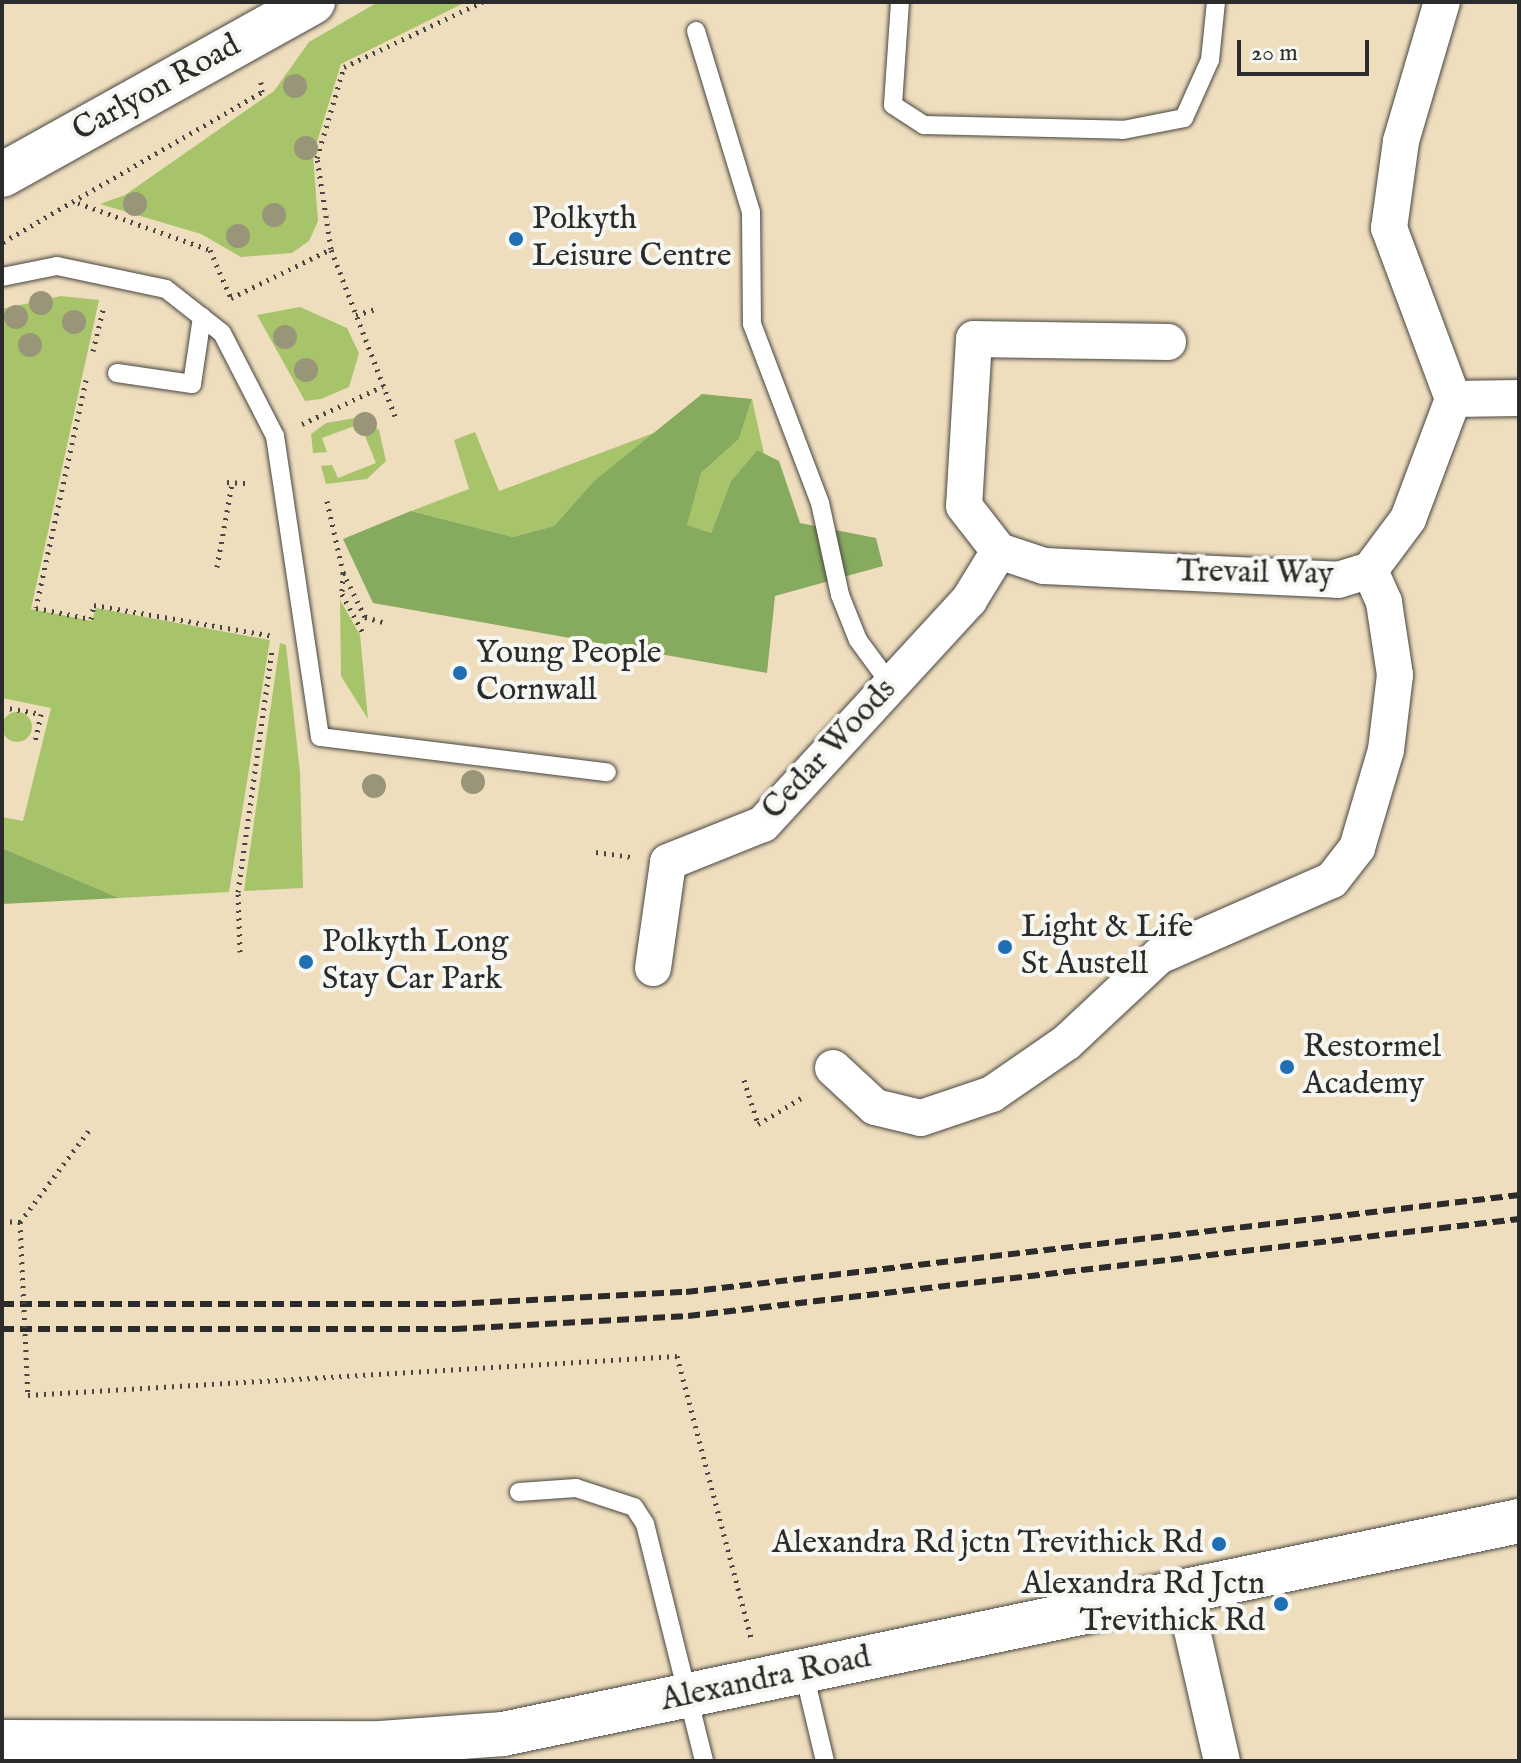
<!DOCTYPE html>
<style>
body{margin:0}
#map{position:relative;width:1521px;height:1763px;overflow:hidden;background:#efdebe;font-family:"IM FELL English",serif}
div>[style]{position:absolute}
.green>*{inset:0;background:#a8c46a}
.round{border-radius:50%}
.forest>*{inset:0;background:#86aa5e}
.path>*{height:5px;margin-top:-2.5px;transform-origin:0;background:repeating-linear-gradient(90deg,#484641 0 2px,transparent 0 8px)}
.roads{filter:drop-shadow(0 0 2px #484641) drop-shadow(0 0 2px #484641)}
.lane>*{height:18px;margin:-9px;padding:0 9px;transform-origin:9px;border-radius:9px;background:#fff}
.street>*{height:36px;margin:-18px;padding:0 18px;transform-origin:18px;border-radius:18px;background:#fff}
.secondary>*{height:44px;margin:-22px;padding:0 22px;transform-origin:22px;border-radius:22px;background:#fff}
.rail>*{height:6px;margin-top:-3px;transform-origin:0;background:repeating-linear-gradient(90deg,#2b2b2b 0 12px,transparent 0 18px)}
.path-bridge>*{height:5px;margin-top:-2.5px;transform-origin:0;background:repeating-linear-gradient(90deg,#484641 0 2px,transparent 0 8px)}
.trees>*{width:24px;height:24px;margin:-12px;border-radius:50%;background:#989578}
.dots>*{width:22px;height:22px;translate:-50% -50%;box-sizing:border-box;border:4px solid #f6f6f2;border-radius:50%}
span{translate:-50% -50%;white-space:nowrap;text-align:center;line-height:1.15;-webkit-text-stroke:8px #f6f6f2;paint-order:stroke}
.street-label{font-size:32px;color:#2b2b2b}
.poi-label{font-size:32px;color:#2b2b2b}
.left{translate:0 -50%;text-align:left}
.right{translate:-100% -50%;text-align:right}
.frame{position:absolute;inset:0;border:4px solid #2b2b2b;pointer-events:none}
.scale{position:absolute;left:1237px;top:40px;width:132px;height:36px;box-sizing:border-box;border:4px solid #2b2b2b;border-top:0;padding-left:10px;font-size:24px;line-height:28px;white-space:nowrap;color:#2b2b2b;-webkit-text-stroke:6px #f6f6f2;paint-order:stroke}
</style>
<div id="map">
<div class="green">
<i style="clip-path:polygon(378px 2px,466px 2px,341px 64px,313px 155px,318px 221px,309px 241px,292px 253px,241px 257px,201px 234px,100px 204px,125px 195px,274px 91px,309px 42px)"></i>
<i style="clip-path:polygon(61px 296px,99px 300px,31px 609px,92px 621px,96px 608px,270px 640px,229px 892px,119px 898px,2px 848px,2px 817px,23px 821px,51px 708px,2px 698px,2px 309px)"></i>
<i style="clip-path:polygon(300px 307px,347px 328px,359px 353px,349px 387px,321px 399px,305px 401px,257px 315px)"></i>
<i style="clip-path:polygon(752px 399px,764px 454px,757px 450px,731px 481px,711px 533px,686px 525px,701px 473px,739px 439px)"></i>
<i style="clip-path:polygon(361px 417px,379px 430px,386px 461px,367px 479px,326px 484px,321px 466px,332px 465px,338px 478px,376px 463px,360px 424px,322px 438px,327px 452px,313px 453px,311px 434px,326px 423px)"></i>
<i style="clip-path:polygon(659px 431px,594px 481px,554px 526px,513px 537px,411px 511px,469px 489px,454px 440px,475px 432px,499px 491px)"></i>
<i style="clip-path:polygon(340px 600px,360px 635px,368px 719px,341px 676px)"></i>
<i style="clip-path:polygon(280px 643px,286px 645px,300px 772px,303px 888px,244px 891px)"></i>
<i class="round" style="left:2px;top:712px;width:30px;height:30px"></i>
</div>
<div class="forest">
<i style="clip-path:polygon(702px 394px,752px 399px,739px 439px,701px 473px,687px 525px,711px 533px,731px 481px,757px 450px,779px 461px,800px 523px,876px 538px,883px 566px,775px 596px,767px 673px,373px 603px,343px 539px,411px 511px,513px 537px,554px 526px,594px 481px)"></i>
<i style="clip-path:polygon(2px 848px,119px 898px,2px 904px)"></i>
</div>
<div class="path">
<i style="left:78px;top:203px;width:140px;rotate:19.6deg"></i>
<i style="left:210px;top:250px;width:52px;rotate:66.4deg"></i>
<i style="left:3px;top:242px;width:299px;rotate:-30.1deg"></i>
<i style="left:262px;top:92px;width:10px;rotate:-96deg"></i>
<i style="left:231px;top:298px;width:111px;rotate:-26.1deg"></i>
<i style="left:356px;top:315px;width:21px;rotate:-17deg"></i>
<i style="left:93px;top:351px;width:46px;rotate:-76.3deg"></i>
<i style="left:86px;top:380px;width:233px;rotate:102.4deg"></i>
<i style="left:36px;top:608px;width:56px;rotate:11.3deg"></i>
<i style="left:91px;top:619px;width:14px;rotate:-78deg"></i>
<i style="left:94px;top:605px;width:183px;rotate:9.8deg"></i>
<i style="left:395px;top:416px;width:179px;rotate:-111deg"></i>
<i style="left:331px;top:249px;width:92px;rotate:-98.7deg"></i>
<i style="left:317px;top:158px;width:95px;rotate:-73.5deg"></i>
<i style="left:344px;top:67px;width:153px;rotate:-25.2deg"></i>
<i style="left:302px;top:424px;width:89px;rotate:-25.1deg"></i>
<i style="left:227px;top:482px;width:22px;rotate:3deg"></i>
<i style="left:327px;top:501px;width:73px;rotate:77.3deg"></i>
<i style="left:343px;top:572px;width:50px;rotate:63.9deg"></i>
<i style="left:365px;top:617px;width:18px;rotate:16deg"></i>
<i style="left:217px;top:567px;width:84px;rotate:-79.8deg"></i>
<i style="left:343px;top:573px;width:21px;rotate:93deg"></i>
<i style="left:342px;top:594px;width:47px;rotate:61.8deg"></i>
<i style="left:2px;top:707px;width:40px;rotate:10deg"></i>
<i style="left:41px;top:714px;width:29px;rotate:102deg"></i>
<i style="left:596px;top:852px;width:35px;rotate:8deg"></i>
<i style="left:240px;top:952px;width:60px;rotate:-91.9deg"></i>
<i style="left:238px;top:892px;width:245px;rotate:-82deg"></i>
<i style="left:744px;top:1080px;width:46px;rotate:72.3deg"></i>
<i style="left:758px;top:1124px;width:56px;rotate:-31.1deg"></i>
<i style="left:2px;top:1221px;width:18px;rotate:3deg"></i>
<i style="left:20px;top:1222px;width:116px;rotate:-53deg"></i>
<i style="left:28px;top:1395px;width:650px;rotate:-3.44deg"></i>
<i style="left:677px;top:1356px;width:293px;rotate:75.3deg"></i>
</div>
<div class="roads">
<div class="lane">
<i style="left:900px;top:2px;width:103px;rotate:93.9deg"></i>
<i style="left:893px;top:105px;width:37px;rotate:33deg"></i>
<i style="left:924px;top:125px;width:199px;rotate:1.4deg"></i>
<i style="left:1123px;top:130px;width:62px;rotate:-11.1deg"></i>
<i style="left:1184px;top:118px;width:64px;rotate:-65.9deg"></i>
<i style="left:1210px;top:60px;width:58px;rotate:-84.1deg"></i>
<i style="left:696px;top:31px;width:189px;rotate:73.1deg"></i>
<i style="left:751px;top:212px;width:112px;rotate:89.5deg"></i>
<i style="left:752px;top:324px;width:191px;rotate:69.2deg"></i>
<i style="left:820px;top:503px;width:94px;rotate:77.7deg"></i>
<i style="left:840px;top:595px;width:48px;rotate:68.2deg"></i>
<i style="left:858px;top:640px;width:56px;rotate:53.7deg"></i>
<i style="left:2px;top:277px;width:56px;rotate:-11.3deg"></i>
<i style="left:57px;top:266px;width:111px;rotate:11.9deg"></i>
<i style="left:166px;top:289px;width:71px;rotate:38.2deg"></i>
<i style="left:222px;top:333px;width:116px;rotate:62.8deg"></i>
<i style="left:275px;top:436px;width:304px;rotate:81.5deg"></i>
<i style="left:320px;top:737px;width:289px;rotate:7deg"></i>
<i style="left:117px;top:373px;width:76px;rotate:8.3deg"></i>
<i style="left:192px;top:384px;width:68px;rotate:-81.5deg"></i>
<i style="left:519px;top:1492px;width:57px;rotate:-4deg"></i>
<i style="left:576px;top:1488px;width:61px;rotate:18.1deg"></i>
<i style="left:634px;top:1507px;width:20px;rotate:57deg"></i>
<i style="left:645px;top:1524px;width:244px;rotate:76deg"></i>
<i style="left:804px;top:1673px;width:90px;rotate:76.6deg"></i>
</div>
<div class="street">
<i style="left:1168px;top:342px;width:194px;rotate:-179.1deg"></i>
<i style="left:974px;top:339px;width:167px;rotate:93.4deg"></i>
<i style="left:964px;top:506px;width:57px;rotate:52.1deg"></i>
<i style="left:999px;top:551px;width:47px;rotate:18.4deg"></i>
<i style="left:1044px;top:566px;width:294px;rotate:2.7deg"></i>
<i style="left:1338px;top:580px;width:34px;rotate:-17deg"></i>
<i style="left:1370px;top:570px;width:64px;rotate:-53.3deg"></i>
<i style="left:1408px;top:519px;width:128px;rotate:-69.4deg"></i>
<i style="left:1453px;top:399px;width:183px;rotate:-110.5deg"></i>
<i style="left:1389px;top:228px;width:88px;rotate:-82.1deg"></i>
<i style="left:1401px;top:141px;width:145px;rotate:-73.6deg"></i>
<i style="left:1453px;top:399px;width:66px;rotate:-0.9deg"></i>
<i style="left:653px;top:968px;width:107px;rotate:-81.9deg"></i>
<i style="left:668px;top:862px;width:102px;rotate:-21.8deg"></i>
<i style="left:763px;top:824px;width:304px;rotate:-47.4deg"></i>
<i style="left:969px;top:600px;width:57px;rotate:-58.5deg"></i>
<i style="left:833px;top:1068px;width:57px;rotate:42.9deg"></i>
<i style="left:875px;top:1107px;width:47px;rotate:13.4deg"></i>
<i style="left:921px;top:1118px;width:75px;rotate:-18.7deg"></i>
<i style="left:992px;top:1094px;width:91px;rotate:-34.7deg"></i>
<i style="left:1067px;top:1042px;width:126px;rotate:-43.1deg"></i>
<i style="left:1159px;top:956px;width:189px;rotate:-23.7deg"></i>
<i style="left:1332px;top:880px;width:41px;rotate:-52deg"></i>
<i style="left:1357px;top:848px;width:102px;rotate:-73.5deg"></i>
<i style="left:1386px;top:750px;width:76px;rotate:-83.2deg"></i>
<i style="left:1395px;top:675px;width:74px;rotate:-98.6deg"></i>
<i style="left:1384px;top:602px;width:35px;rotate:-114deg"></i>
<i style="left:1183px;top:1591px;width:174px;rotate:77.1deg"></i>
</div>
<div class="secondary">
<i style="left:2px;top:175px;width:356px;rotate:-29.1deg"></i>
<i style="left:2px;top:1742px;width:379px;rotate:0.2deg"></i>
<i style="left:381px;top:1743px;width:122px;rotate:-4.2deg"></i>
<i style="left:503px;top:1734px;width:1038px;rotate:-11.84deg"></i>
</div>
</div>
<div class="rail">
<i style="left:2px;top:1304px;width:452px"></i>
<i style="left:454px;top:1304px;width:232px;rotate:-3deg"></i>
<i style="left:686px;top:1292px;width:839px;rotate:-6.64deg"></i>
<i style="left:2px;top:1329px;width:453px"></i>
<i style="left:455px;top:1329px;width:233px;rotate:-3.2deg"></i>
<i style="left:688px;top:1316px;width:837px;rotate:-6.66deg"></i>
</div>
<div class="path-bridge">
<i style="left:20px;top:1222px;width:173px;rotate:87.4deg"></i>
</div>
<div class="trees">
<i style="left:295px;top:86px"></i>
<i style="left:306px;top:148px"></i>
<i style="left:135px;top:204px"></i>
<i style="left:274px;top:215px"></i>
<i style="left:238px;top:236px"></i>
<i style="left:41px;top:303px"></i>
<i style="left:16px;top:317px"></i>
<i style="left:74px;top:322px"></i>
<i style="left:285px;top:337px"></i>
<i style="left:30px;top:345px"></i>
<i style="left:306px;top:370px"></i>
<i style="left:365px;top:424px"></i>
<i style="left:473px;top:782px"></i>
<i style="left:374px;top:786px"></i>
</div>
<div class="dots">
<i style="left:516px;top:239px;background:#1f6fb2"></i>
<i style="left:460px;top:673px;background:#1f6fb2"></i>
<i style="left:1005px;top:947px;background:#1f6fb2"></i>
<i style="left:306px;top:962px;background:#1f6fb2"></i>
<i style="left:1287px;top:1067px;background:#1f6fb2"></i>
<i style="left:1219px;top:1544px;background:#1f6fb2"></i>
<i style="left:1281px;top:1604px;background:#1f6fb2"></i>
</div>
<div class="street-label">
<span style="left:157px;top:89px;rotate:-29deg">Carlyon Road</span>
<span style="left:1255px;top:574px;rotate:1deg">Trevail Way</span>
<span style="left:830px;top:750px;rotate:-47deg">Cedar Woods</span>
<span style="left:766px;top:1680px;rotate:-12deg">Alexandra Road</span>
</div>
<div class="poi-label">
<span class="left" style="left:532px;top:239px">Polkyth<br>Leisure Centre</span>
<span class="left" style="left:476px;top:673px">Young People<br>Cornwall</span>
<span class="left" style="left:1021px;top:947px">Light &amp; Life<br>St Austell</span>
<span class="left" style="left:322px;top:962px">Polkyth Long<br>Stay Car Park</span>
<span class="left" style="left:1303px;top:1067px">Restormel<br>Academy</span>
<span class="right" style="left:1203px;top:1544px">Alexandra Rd jctn Trevithick Rd</span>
<span class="right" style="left:1265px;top:1604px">Alexandra Rd Jctn<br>Trevithick Rd</span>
</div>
<div class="frame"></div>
<div class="scale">20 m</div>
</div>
